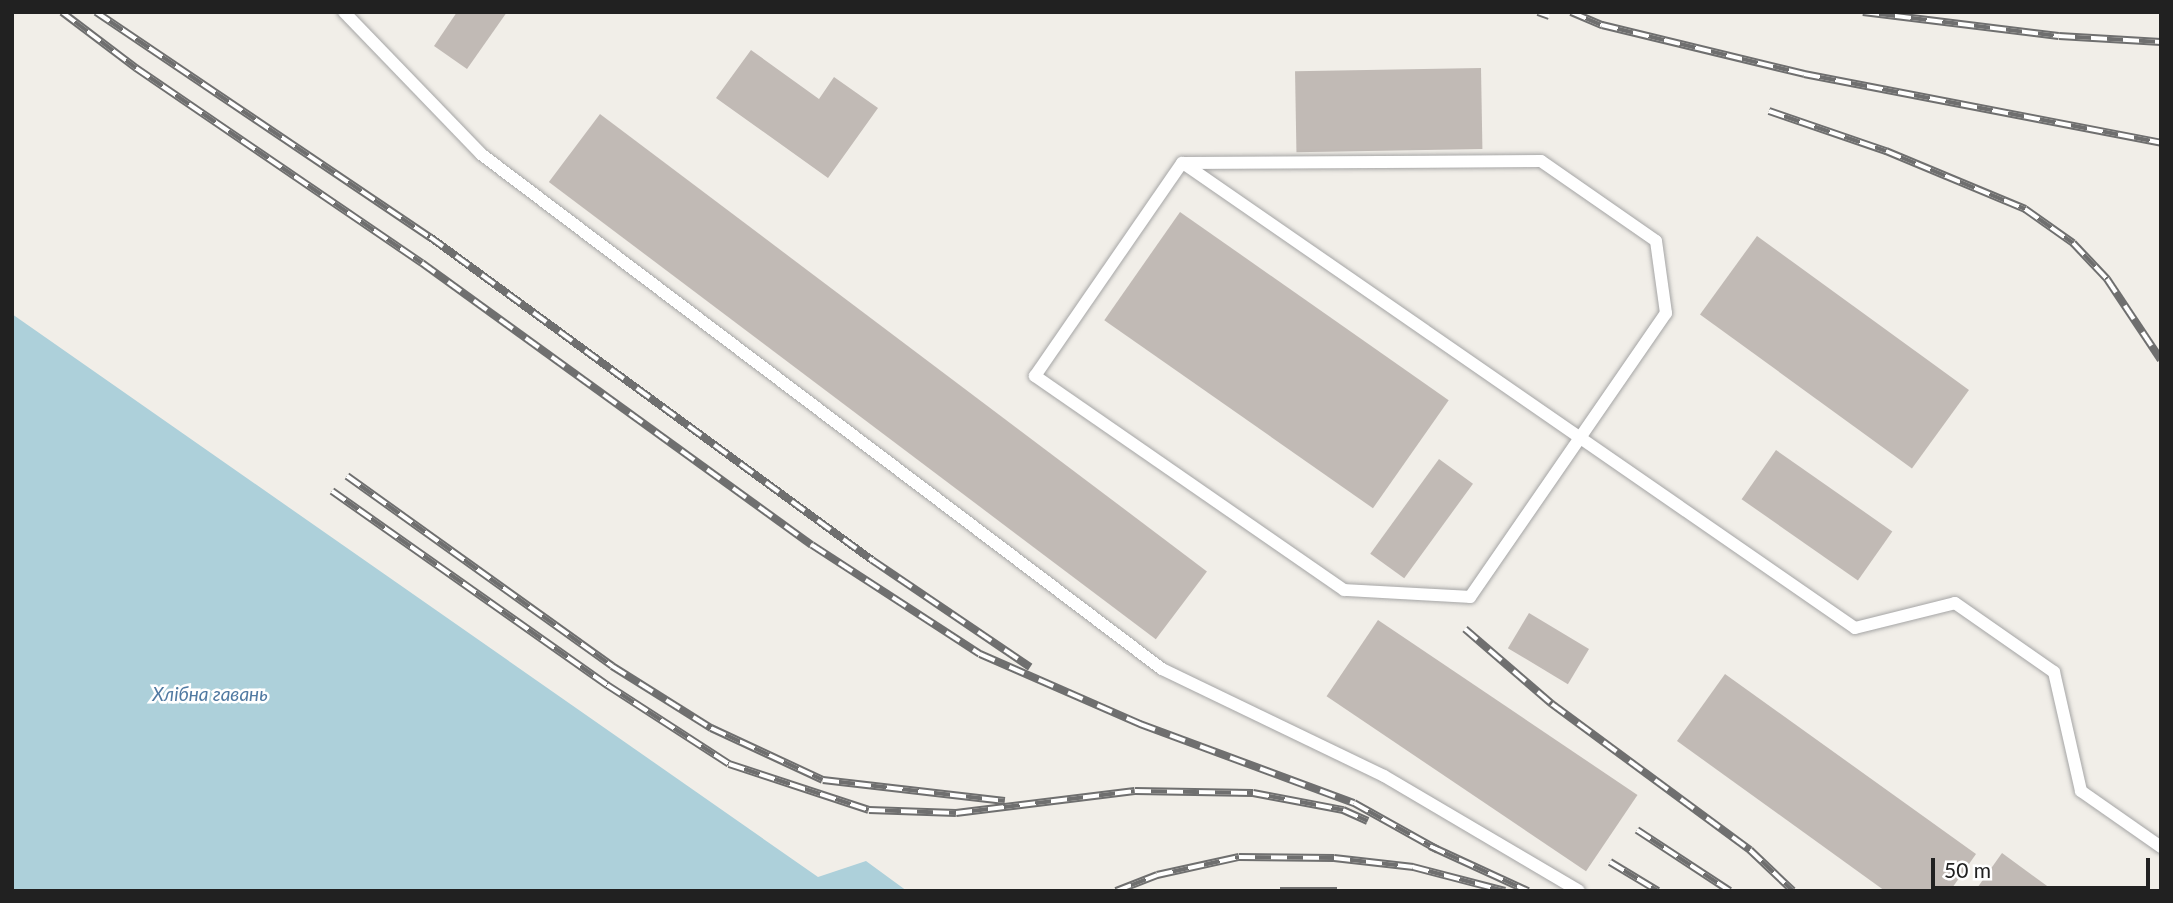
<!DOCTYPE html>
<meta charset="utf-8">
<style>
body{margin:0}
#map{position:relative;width:2173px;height:903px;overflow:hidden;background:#f1eee8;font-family:Lato,sans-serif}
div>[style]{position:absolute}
.water>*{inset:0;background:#add0da}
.building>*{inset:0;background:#c1bab5;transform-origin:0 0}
.roads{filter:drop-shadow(0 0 2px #a5a5a5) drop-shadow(0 0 2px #a5a5a5)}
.service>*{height:12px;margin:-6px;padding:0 6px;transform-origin:6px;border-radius:6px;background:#fff}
.rail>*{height:8px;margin-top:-4px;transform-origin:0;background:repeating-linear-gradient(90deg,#fff 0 16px,#6f6f6f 0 32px);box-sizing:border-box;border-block:2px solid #6f6f6f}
span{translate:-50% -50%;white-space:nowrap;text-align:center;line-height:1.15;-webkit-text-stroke:5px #fff;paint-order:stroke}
.water-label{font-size:19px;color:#517aa2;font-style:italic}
.frame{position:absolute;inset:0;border:14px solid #212121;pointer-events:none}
.scale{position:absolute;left:1931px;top:858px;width:219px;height:32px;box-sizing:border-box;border:4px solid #212121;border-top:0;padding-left:9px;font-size:21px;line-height:24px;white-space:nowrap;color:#212121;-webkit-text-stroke:5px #fff;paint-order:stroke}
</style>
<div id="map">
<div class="water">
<i style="clip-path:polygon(12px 314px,818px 877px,866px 861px,907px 891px,12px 891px)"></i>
</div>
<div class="building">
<i style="clip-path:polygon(457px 12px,507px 12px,467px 69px,434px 46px)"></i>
<i style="clip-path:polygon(751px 50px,819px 99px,834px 77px,878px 108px,828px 178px,716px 98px)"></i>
<i style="left:1481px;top:68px;width:81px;height:186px;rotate:89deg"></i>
<i style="left:600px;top:114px;width:760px;height:85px;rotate:37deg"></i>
<i style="left:1180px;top:212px;width:328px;height:132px;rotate:35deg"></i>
<i style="left:1757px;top:236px;width:262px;height:97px;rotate:36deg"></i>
<i style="left:1776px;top:450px;width:142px;height:60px;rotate:35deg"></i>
<i style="left:1439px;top:459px;width:42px;height:117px;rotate:36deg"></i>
<i style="left:1529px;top:613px;width:70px;height:41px;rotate:31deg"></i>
<i style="left:1378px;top:620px;width:313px;height:92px;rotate:34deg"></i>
<i style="clip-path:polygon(1725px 674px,1976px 854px,1950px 891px,1885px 891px,1677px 741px)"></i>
<i style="clip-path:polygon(2002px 853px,2054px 891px,1975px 891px)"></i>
</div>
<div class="roads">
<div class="service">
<i style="left:344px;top:12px;width:197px;rotate:46deg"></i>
<i style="left:481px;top:154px;width:854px;rotate:37.1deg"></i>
<i style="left:1162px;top:669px;width:246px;rotate:25.7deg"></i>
<i style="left:1384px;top:776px;width:226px;rotate:30.5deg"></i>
<i style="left:1541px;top:161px;width:140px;rotate:34.8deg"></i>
<i style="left:1656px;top:241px;width:73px;rotate:82.1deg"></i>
<i style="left:1666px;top:313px;width:345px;rotate:124.6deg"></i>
<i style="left:1470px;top:597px;width:126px;rotate:-176.8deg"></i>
<i style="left:1344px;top:590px;width:376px;rotate:-145.3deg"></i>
<i style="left:1035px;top:376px;width:259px;rotate:-55.4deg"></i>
<i style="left:1182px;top:163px;width:359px;rotate:-0.3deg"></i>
<i style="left:1183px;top:163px;width:817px;rotate:34.68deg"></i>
<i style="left:1855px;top:628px;width:103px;rotate:-14deg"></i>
<i style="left:1955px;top:603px;width:121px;rotate:34.9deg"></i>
<i style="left:2054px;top:672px;width:122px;rotate:77.2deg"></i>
<i style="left:2081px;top:791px;width:98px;rotate:35deg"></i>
</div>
</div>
<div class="rail">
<i style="left:62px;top:12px;width:93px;rotate:37.1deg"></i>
<i style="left:136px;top:68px;width:346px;rotate:34.3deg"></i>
<i style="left:422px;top:263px;width:481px;rotate:35.9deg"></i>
<i style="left:812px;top:545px;width:200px;rotate:33deg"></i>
<i style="left:980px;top:654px;width:175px;rotate:23.6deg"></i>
<i style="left:1140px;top:724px;width:228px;rotate:20.3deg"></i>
<i style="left:1354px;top:803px;width:96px;rotate:29.2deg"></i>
<i style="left:96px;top:12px;width:403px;rotate:34deg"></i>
<i style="left:430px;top:237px;width:547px;rotate:36.16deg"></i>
<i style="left:872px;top:560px;width:191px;rotate:34.1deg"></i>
<i style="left:1538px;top:12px;width:12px;rotate:20deg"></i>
<i style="left:1571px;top:12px;width:34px;rotate:23deg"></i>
<i style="left:1602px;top:25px;width:208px;rotate:13.6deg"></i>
<i style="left:1804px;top:74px;width:364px;rotate:10.9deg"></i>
<i style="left:1863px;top:12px;width:197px;rotate:7deg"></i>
<i style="left:2059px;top:36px;width:102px;rotate:3.4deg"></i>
<i style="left:1769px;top:111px;width:124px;rotate:18.9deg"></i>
<i style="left:1886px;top:151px;width:151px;rotate:22.6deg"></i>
<i style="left:2025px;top:209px;width:59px;rotate:35.3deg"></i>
<i style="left:2073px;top:243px;width:50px;rotate:46.6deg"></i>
<i style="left:2107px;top:279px;width:97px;rotate:56.3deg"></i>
<i style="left:347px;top:476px;width:326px;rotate:35.6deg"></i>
<i style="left:612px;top:666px;width:117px;rotate:32.1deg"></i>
<i style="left:711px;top:728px;width:123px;rotate:24.9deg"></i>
<i style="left:823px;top:780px;width:183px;rotate:6.6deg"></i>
<i style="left:332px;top:491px;width:337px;rotate:35.2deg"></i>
<i style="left:607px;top:685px;width:145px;rotate:32.9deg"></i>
<i style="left:729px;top:764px;width:147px;rotate:18.2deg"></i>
<i style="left:869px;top:810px;width:87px;rotate:2deg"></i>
<i style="left:956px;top:813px;width:180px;rotate:-7deg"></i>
<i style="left:1135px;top:791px;width:118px;rotate:1deg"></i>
<i style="left:1253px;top:793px;width:92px;rotate:10.7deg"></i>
<i style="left:1343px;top:810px;width:27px;rotate:24deg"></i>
<i style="left:1465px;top:629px;width:115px;rotate:40.8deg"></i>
<i style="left:1552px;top:704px;width:246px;rotate:36.4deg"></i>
<i style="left:1750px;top:850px;width:59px;rotate:43.6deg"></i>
<i style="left:1637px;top:830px;width:111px;rotate:33.3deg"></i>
<i style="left:1430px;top:846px;width:108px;rotate:24.7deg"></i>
<i style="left:1610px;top:862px;width:56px;rotate:31.1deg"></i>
<i style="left:1116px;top:891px;width:44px;rotate:-21.3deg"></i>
<i style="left:1157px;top:875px;width:84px;rotate:-12.4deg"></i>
<i style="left:1239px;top:857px;width:95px;rotate:0.6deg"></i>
<i style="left:1334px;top:858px;width:80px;rotate:6.5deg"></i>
<i style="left:1413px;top:867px;width:95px;rotate:14.6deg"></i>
<i style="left:1280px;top:891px;width:57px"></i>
</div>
<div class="water-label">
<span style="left:210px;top:694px">Хлібна гавань</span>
</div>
<div class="frame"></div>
<div class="scale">50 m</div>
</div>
